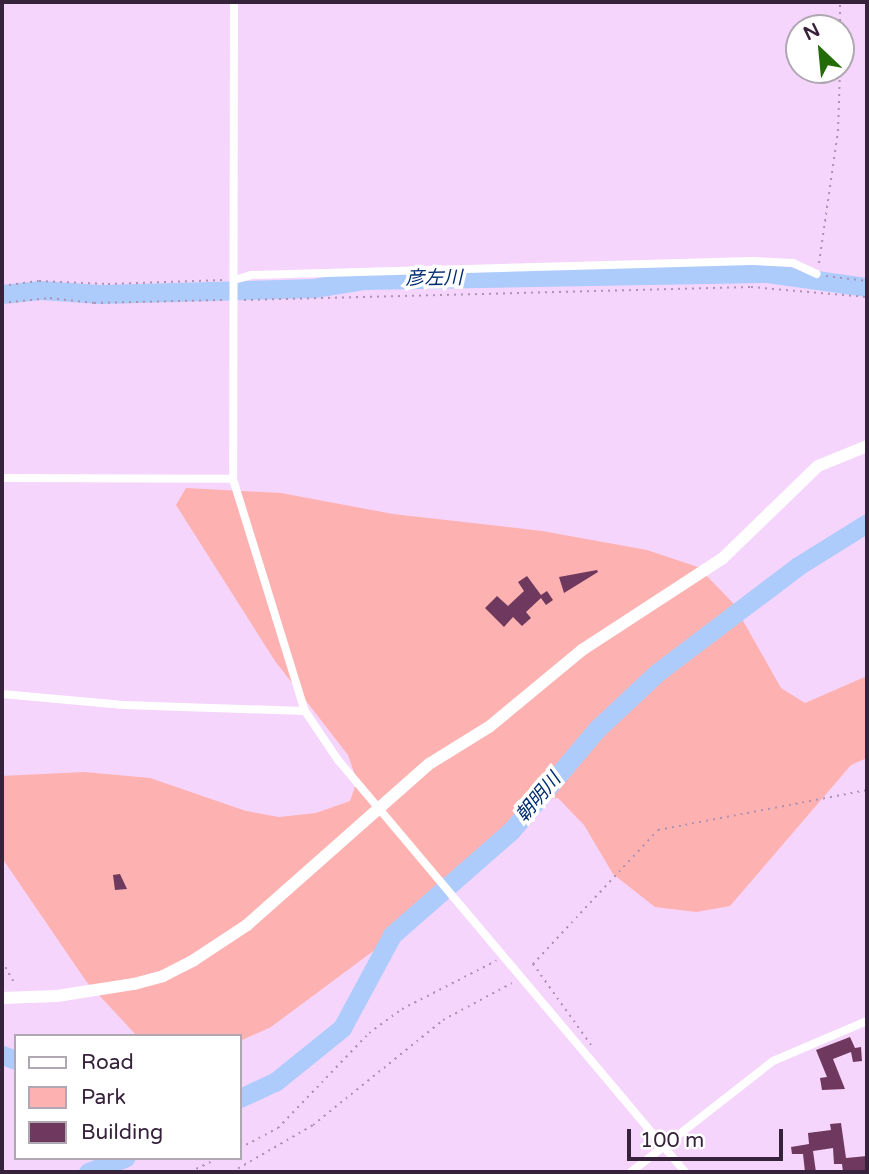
<!DOCTYPE html>
<meta charset="utf-8">
<style>
body{margin:0}
#map{position:relative;width:869px;height:1174px;overflow:hidden;background:#f5d5fc;font-family:"Varela Round","Noto Sans JP",sans-serif}
div>[style]{position:absolute}
.green>*{inset:0;background:#fdb1b0}
.river>*{height:19px;margin:-9.5px;padding:0 9.5px;transform-origin:9.5px;border-radius:9.5px;background:#adccfc}
.building>*{inset:0;background:#6f385f}
.path>*{height:2px;margin-top:-1px;transform-origin:0;background:repeating-linear-gradient(90deg,#ae92b4 0 2px,transparent 0 7px)}
.street>*{height:8px;margin:-4px;padding:0 4px;transform-origin:4px;border-radius:4px;background:#fff}
.secondary>*{height:12px;margin:-6px;padding:0 6px;transform-origin:6px;border-radius:6px;background:#fff}
span{translate:-50% -50%;white-space:nowrap;text-align:center;line-height:1.15;-webkit-text-stroke:7px #fff;paint-order:stroke}
.water-label{font-size:19px;color:#012d70;font-style:italic}
.frame{position:absolute;inset:0;border:4px solid #36223b;pointer-events:none}
.legend{position:absolute;left:14px;top:1034px;width:228px;height:126px;box-sizing:border-box;background:#fff;border:2px solid #afa7b1;margin:0;padding:9px 12px;list-style:none;font-size:21px;color:#36223b}
.legend li{display:flex;align-items:center;gap:14px;height:35px}
.legend b{width:35px;border:2px solid #afa7b1}
.north{position:absolute;left:785px;top:14px;width:70px;height:70px;box-sizing:border-box;background:#fff;border:2px solid #afa7b1;border-radius:50%;rotate:334deg;font-size:19px;font-weight:700;line-height:28px;text-align:center;color:#36223b}
.north::after{content:'';display:block;margin:auto;width:24px;height:32px;background:#226b07;clip-path:polygon(50% 0,100% 100%,50% 72%,0 100%)}
.scale{position:absolute;left:627px;top:1129px;width:156px;height:32px;box-sizing:border-box;border:4px solid #36223b;border-top:0;padding-left:9px;font-size:21px;line-height:24px;white-space:nowrap;color:#36223b;-webkit-text-stroke:5px #fff;paint-order:stroke}
</style>
<div id="map">
<div class="green">
<i style="clip-path:polygon(186px 488px,281px 493px,393px 514px,542px 531px,647px 550px,698px 567px,733px 603px,781px 688px,805px 703px,867px 676px,867px 758px,851px 765px,730px 906px,696px 912px,655px 907px,613px 874px,584px 825px,558px 798px,538px 801px,495px 834px,471px 864px,380px 946px,271px 1027px,240px 1041px,240px 1036px,137px 1036px,86px 981px,2px 858px,2px 776px,84px 772px,150px 778px,246px 811px,279px 817px,316px 813px,350px 801px,357px 781px,348px 755px,275px 661px,176px 505px)"></i>
</div>
<div class="river">
<i style="left:2px;top:294px;width:38px;rotate:-6deg"></i>
<i style="left:40px;top:290px;width:61px;rotate:3.8deg"></i>
<i style="left:101px;top:294px;width:213px;rotate:-1.6deg"></i>
<i style="left:314px;top:288px;width:51px;rotate:-9.1deg"></i>
<i style="left:364px;top:280px;width:403px;rotate:-1deg"></i>
<i style="left:767px;top:273px;width:101px;rotate:8deg"></i>
<i style="left:2px;top:1055px;width:15px;rotate:20deg"></i>
<i style="left:240px;top:1098px;width:38px;rotate:-25deg"></i>
<i style="left:275px;top:1082px;width:86px;rotate:-38.9deg"></i>
<i style="left:342px;top:1028px;width:106px;rotate:-61.7deg"></i>
<i style="left:392px;top:935px;width:158px;rotate:-41.2deg"></i>
<i style="left:511px;top:831px;width:133px;rotate:-49.9deg"></i>
<i style="left:597px;top:729px;width:83px;rotate:-43.1deg"></i>
<i style="left:658px;top:672px;width:176px;rotate:-37.1deg"></i>
<i style="left:798px;top:566px;width:81px;rotate:-31.9deg"></i>
<i style="left:88px;top:1172px;width:40px;rotate:-21deg"></i>
</div>
<div class="building">
<i style="clip-path:polygon(597px 570px,598px 572px,564px 593px,559px 577px)"></i>
<i style="clip-path:polygon(527px 576px,541px 595px,547px 591px,553px 600px,546px 605px,541px 598px,526px 612px,531px 618px,522px 626px,513px 617px,504px 627px,485px 608px,497px 596px,508px 606px,524px 591px,518px 582px)"></i>
<i style="clip-path:polygon(120px 874px,127px 889px,115px 890px,113px 875px)"></i>
<i style="clip-path:polygon(850px 1037px,855px 1048px,861px 1047px,862px 1061px,853px 1062px,851px 1052px,833px 1059px,845px 1089px,822px 1090px,820px 1078px,827px 1077px,816px 1050px)"></i>
<i style="clip-path:polygon(841px 1123px,846px 1158px,867px 1156px,867px 1172px,843px 1172px,842px 1164px,834px 1164px,833px 1148px,813px 1151px,816px 1172px,805px 1172px,803px 1154px,792px 1154px,791px 1147px,809px 1144px,808px 1133px,831px 1130px,830px 1124px)"></i>
</div>
<div class="path">
<i style="left:840px;top:28px;width:26px;rotate:-90deg"></i>
<i style="left:819px;top:263px;width:133px;rotate:-81.8deg"></i>
<i style="left:838px;top:131px;width:61px;rotate:-88.1deg"></i>
<i style="left:826px;top:276px;width:41px;rotate:7deg"></i>
<i style="left:2px;top:286px;width:37px;rotate:-8deg"></i>
<i style="left:39px;top:281px;width:69px;rotate:2.5deg"></i>
<i style="left:108px;top:284px;width:116px;rotate:-2deg"></i>
<i style="left:244px;top:300px;width:507px;rotate:-1.47deg"></i>
<i style="left:751px;top:287px;width:116px;rotate:4.9deg"></i>
<i style="left:2px;top:303px;width:48px;rotate:-5.9deg"></i>
<i style="left:50px;top:298px;width:44px;rotate:6.5deg"></i>
<i style="left:94px;top:303px;width:130px;rotate:-1.3deg"></i>
<i style="left:2px;top:961px;width:26px;rotate:61deg"></i>
<i style="left:591px;top:1045px;width:100px;rotate:-125.6deg"></i>
<i style="left:533px;top:964px;width:183px;rotate:-47deg"></i>
<i style="left:658px;top:830px;width:213px;rotate:-10.8deg"></i>
<i style="left:240px;top:1148px;width:43px;rotate:-27.8deg"></i>
<i style="left:278px;top:1128px;width:132px;rotate:-46.2deg"></i>
<i style="left:369px;top:1033px;width:41px;rotate:-36deg"></i>
<i style="left:402px;top:1009px;width:106px;rotate:-27.1deg"></i>
<i style="left:190px;top:1172px;width:32px;rotate:-26deg"></i>
<i style="left:232px;top:1172px;width:94px;rotate:-30.1deg"></i>
<i style="left:313px;top:1125px;width:167px;rotate:-38.9deg"></i>
<i style="left:443px;top:1020px;width:78px;rotate:-28.2deg"></i>
</div>
<div class="street">
<i style="left:234px;top:2px;width:477px;rotate:90.1deg"></i>
<i style="left:233px;top:479px;width:243px;rotate:72.8deg"></i>
<i style="left:305px;top:711px;width:59px;rotate:56deg"></i>
<i style="left:338px;top:760px;width:539px;rotate:49.89deg"></i>
<i style="left:234px;top:280px;width:18px;rotate:-16deg"></i>
<i style="left:251px;top:275px;width:501px;rotate:-1.6deg"></i>
<i style="left:752px;top:261px;width:41px;rotate:2.8deg"></i>
<i style="left:793px;top:263px;width:26px;rotate:25deg"></i>
<i style="left:2px;top:478px;width:231px;rotate:0.2deg"></i>
<i style="left:2px;top:694px;width:122px;rotate:5.2deg"></i>
<i style="left:124px;top:705px;width:181px;rotate:1.9deg"></i>
<i style="left:631px;top:1172px;width:180px;rotate:-38deg"></i>
<i style="left:773px;top:1061px;width:102px;rotate:-23.1deg"></i>
</div>
<div class="secondary">
<i style="left:2px;top:998px;width:55px;rotate:-2.1deg"></i>
<i style="left:57px;top:996px;width:78px;rotate:-8.9deg"></i>
<i style="left:134px;top:984px;width:30px;rotate:-15deg"></i>
<i style="left:163px;top:976px;width:35px;rotate:-27deg"></i>
<i style="left:194px;top:960px;width:64px;rotate:-33.4deg"></i>
<i style="left:247px;top:925px;width:243px;rotate:-41.5deg"></i>
<i style="left:429px;top:764px;width:70px;rotate:-31.7deg"></i>
<i style="left:489px;top:727px;width:121px;rotate:-39.6deg"></i>
<i style="left:582px;top:650px;width:168px;rotate:-33.1deg"></i>
<i style="left:723px;top:558px;width:132px;rotate:-44.1deg"></i>
<i style="left:818px;top:466px;width:53px;rotate:-22.2deg"></i>
</div>
<div class="water-label">
<span style="left:434px;top:279px;rotate:-1deg">彦左川</span>
<span style="left:539px;top:798px;rotate:-50deg">朝明川</span>
</div>
<div class="frame"></div>
<ul class="legend">
<li><b style="height:9px;background:#fff"></b>Road</li>
<li><b style="height:19px;background:#fdb1b0"></b>Park</li>
<li><b style="height:19px;background:#6f385f"></b>Building</li>
</ul>
<div class="north">N</div>
<div class="scale">100 m</div>
</div>
